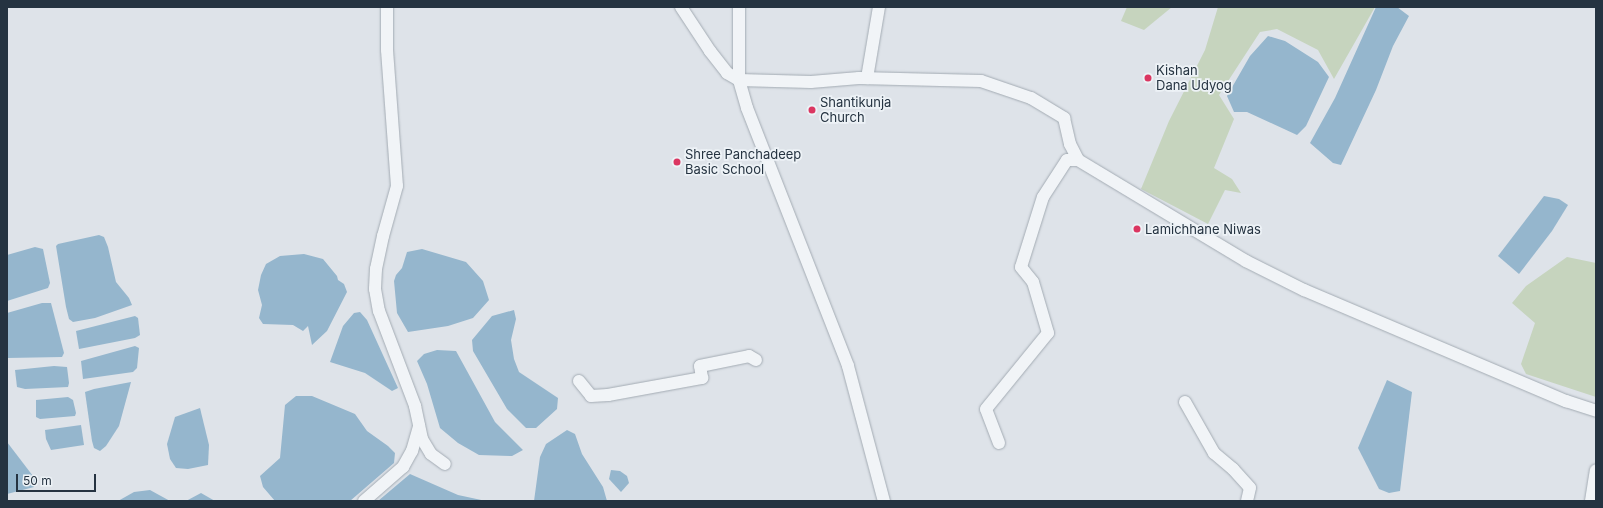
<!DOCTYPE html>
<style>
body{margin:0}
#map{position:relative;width:1603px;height:508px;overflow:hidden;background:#dee3e9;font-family:Inter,sans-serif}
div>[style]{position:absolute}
.green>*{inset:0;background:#c6d4be}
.water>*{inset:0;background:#95b6cd}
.roads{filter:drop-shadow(0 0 1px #a3abb3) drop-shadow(0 0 1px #a3abb3)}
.minor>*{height:12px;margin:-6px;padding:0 6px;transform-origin:6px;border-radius:6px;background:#f1f4f7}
.dots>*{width:11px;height:11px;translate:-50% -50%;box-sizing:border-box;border:2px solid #edf2f6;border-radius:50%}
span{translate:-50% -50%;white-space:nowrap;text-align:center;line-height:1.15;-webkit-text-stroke:3.5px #edf2f6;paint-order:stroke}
.poi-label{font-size:13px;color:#253341}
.left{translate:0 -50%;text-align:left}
.frame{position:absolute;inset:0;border:8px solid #253341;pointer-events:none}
.scale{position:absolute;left:16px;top:474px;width:80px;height:18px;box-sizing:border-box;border:2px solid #253341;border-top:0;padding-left:5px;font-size:12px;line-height:14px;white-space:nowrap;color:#253341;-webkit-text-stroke:3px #edf2f6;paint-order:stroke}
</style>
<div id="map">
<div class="green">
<i style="clip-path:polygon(1127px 7px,1172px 7px,1144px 30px,1121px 21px)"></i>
<i style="clip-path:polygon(1218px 7px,1375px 7px,1334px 79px,1318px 50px,1277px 29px,1260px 32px,1219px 95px,1234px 119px,1214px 168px,1232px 179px,1241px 193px,1225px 190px,1208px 224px,1141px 189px,1169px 121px,1205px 50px)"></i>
<i style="clip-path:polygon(1567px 257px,1596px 263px,1596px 397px,1526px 374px,1521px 364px,1535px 323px,1512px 303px,1526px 286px)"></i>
</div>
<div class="water">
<i style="clip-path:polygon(1376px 7px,1397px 7px,1409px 16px,1393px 46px,1376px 90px,1341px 165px,1333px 163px,1310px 143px,1335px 98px)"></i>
<i style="clip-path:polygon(1268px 36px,1285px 41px,1318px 62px,1329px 77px,1306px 126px,1297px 135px,1247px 112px,1234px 112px,1227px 96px,1250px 56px)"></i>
<i style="clip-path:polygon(1544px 196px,1559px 199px,1568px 205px,1552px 231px,1519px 274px,1498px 256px)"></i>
<i style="clip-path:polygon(99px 235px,104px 237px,108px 247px,116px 282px,129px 298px,132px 305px,95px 318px,73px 322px,69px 319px,66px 307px,56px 246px,58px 244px)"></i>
<i style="clip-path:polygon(35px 247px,43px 249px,50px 283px,48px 288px,7px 301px,7px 255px)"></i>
<i style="clip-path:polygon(422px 249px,466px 262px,483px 281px,489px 300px,473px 318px,448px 326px,408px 332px,397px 313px,394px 281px,396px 275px,402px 268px,407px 252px)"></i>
<i style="clip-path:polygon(304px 254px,323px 259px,337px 276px,338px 280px,344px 284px,347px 292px,327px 331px,312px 345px,308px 326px,303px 331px,293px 325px,263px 324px,259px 318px,262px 305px,258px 290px,261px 275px,266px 264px,280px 256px)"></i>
<i style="clip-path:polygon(42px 303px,51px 303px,64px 353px,62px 357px,7px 358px,7px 313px)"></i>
<i style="clip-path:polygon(514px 310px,516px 319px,511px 340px,514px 359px,519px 372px,558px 398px,557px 409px,536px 428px,526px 428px,507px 409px,473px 351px,472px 340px,492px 316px)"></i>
<i style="clip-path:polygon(360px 312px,367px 320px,398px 388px,392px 391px,365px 373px,330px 362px,343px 326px,354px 313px)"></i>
<i style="clip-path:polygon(135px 316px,138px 318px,140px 335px,135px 338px,79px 349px,76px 331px)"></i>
<i style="clip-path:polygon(135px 346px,139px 348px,137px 368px,133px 372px,83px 379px,81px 361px)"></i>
<i style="clip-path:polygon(437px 350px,456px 351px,495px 422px,523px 450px,512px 456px,479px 455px,458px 443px,440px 428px,427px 384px,417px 361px,424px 354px)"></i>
<i style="clip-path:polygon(54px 366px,67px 367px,69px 383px,68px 387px,25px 389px,17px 387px,15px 370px)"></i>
<i style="clip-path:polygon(1387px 380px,1412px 392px,1400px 491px,1389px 493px,1379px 489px,1358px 448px)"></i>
<i style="clip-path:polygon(131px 382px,119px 426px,106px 446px,100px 451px,94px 448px,92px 441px,85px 392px,94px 389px)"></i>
<i style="clip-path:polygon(296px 396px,312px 396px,355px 414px,367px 431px,388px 446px,395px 453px,394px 463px,350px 501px,275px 501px,263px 487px,260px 476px,280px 458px,285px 405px)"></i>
<i style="clip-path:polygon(68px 397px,73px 400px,76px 413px,75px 416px,40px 419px,36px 417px,36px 400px)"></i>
<i style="clip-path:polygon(200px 408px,209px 445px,208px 465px,188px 469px,176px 468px,170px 459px,167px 444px,175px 417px)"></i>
<i style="clip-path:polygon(81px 425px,84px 445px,51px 450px,46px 439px,45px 430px)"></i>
<i style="clip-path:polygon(567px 430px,575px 434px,582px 454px,603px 487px,607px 501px,534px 501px,540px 457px,546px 444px)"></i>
<i style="clip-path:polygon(7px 442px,36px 480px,34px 487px,7px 494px)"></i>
<i style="clip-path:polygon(611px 470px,620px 471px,627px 476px,629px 483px,621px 492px,609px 479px)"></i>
<i style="clip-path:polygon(410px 474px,458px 495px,486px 501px,378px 501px)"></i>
<i style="clip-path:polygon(150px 490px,170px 501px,118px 501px,134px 492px)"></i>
<i style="clip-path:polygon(201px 493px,215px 501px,186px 501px)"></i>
</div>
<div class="roads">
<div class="minor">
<i style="left:387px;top:7px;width:43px;rotate:90deg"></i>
<i style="left:387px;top:50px;width:136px;rotate:85.8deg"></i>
<i style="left:397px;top:186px;width:52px;rotate:105.6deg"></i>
<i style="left:383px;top:236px;width:34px;rotate:102deg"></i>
<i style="left:376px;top:269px;width:20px;rotate:93deg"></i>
<i style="left:375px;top:289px;width:22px;rotate:80deg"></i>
<i style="left:379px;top:311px;width:102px;rotate:69.2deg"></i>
<i style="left:415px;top:406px;width:34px;rotate:78deg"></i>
<i style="left:422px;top:439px;width:17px;rotate:59deg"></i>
<i style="left:431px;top:454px;width:17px;rotate:36deg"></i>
<i style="left:681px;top:7px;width:53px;rotate:56.6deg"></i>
<i style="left:710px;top:51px;width:28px;rotate:52deg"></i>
<i style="left:727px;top:73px;width:14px;rotate:30deg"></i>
<i style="left:739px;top:80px;width:29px;rotate:74deg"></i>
<i style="left:747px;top:108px;width:277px;rotate:68.6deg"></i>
<i style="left:848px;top:366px;width:140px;rotate:75.1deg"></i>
<i style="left:739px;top:7px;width:73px;rotate:90deg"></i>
<i style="left:739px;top:80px;width:72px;rotate:1.6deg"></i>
<i style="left:811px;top:82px;width:48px;rotate:-4.8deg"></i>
<i style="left:859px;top:78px;width:122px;rotate:1.4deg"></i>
<i style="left:981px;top:81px;width:53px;rotate:18.8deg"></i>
<i style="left:1031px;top:98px;width:39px;rotate:31deg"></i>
<i style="left:1064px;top:118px;width:27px;rotate:77deg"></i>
<i style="left:1070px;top:144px;width:18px;rotate:63deg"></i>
<i style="left:1078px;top:160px;width:196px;rotate:31deg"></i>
<i style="left:1246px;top:261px;width:65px;rotate:26.6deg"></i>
<i style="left:1304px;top:290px;width:285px;rotate:23deg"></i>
<i style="left:1566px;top:401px;width:32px;rotate:18deg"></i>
<i style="left:867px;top:78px;width:72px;rotate:-80.4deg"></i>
<i style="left:579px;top:381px;width:19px;rotate:51deg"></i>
<i style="left:591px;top:396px;width:17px;rotate:-3deg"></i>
<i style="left:608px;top:395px;width:96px;rotate:-10.3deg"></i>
<i style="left:702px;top:378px;width:12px;rotate:-99deg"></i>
<i style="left:700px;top:366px;width:50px;rotate:-11.5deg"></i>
<i style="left:749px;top:356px;width:8px;rotate:30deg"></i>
<i style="left:1185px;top:402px;width:59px;rotate:60.4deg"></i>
<i style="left:1214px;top:453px;width:25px;rotate:40deg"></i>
<i style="left:1233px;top:469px;width:25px;rotate:48deg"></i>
<i style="left:1250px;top:488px;width:13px;rotate:103deg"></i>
<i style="left:999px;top:443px;width:36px;rotate:-111deg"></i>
<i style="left:986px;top:409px;width:98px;rotate:-50.8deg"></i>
<i style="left:1048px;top:333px;width:53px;rotate:-106.4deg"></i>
<i style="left:1033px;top:282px;width:19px;rotate:-129deg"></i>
<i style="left:1021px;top:267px;width:73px;rotate:-72.6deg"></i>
<i style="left:1043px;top:197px;width:44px;rotate:-57deg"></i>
<i style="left:1067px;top:160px;width:11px"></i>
<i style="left:364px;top:501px;width:52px;rotate:-41.1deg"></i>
<i style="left:403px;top:467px;width:18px;rotate:-61deg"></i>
<i style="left:412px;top:451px;width:26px;rotate:-74deg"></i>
<i style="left:1591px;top:501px;width:31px;rotate:-81deg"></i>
</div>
</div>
<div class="dots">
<i style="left:1148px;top:78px;background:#db3661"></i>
<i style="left:812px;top:110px;background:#db3661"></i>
<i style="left:677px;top:162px;background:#db3661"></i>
<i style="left:1137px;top:229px;background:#db3661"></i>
</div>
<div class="poi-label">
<span class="left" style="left:1156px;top:78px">Kishan<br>Dana Udyog</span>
<span class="left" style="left:820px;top:110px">Shantikunja<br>Church</span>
<span class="left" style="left:685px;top:162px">Shree Panchadeep<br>Basic School</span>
<span class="left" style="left:1145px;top:229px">Lamichhane Niwas</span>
</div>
<div class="frame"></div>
<div class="scale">50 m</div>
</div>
